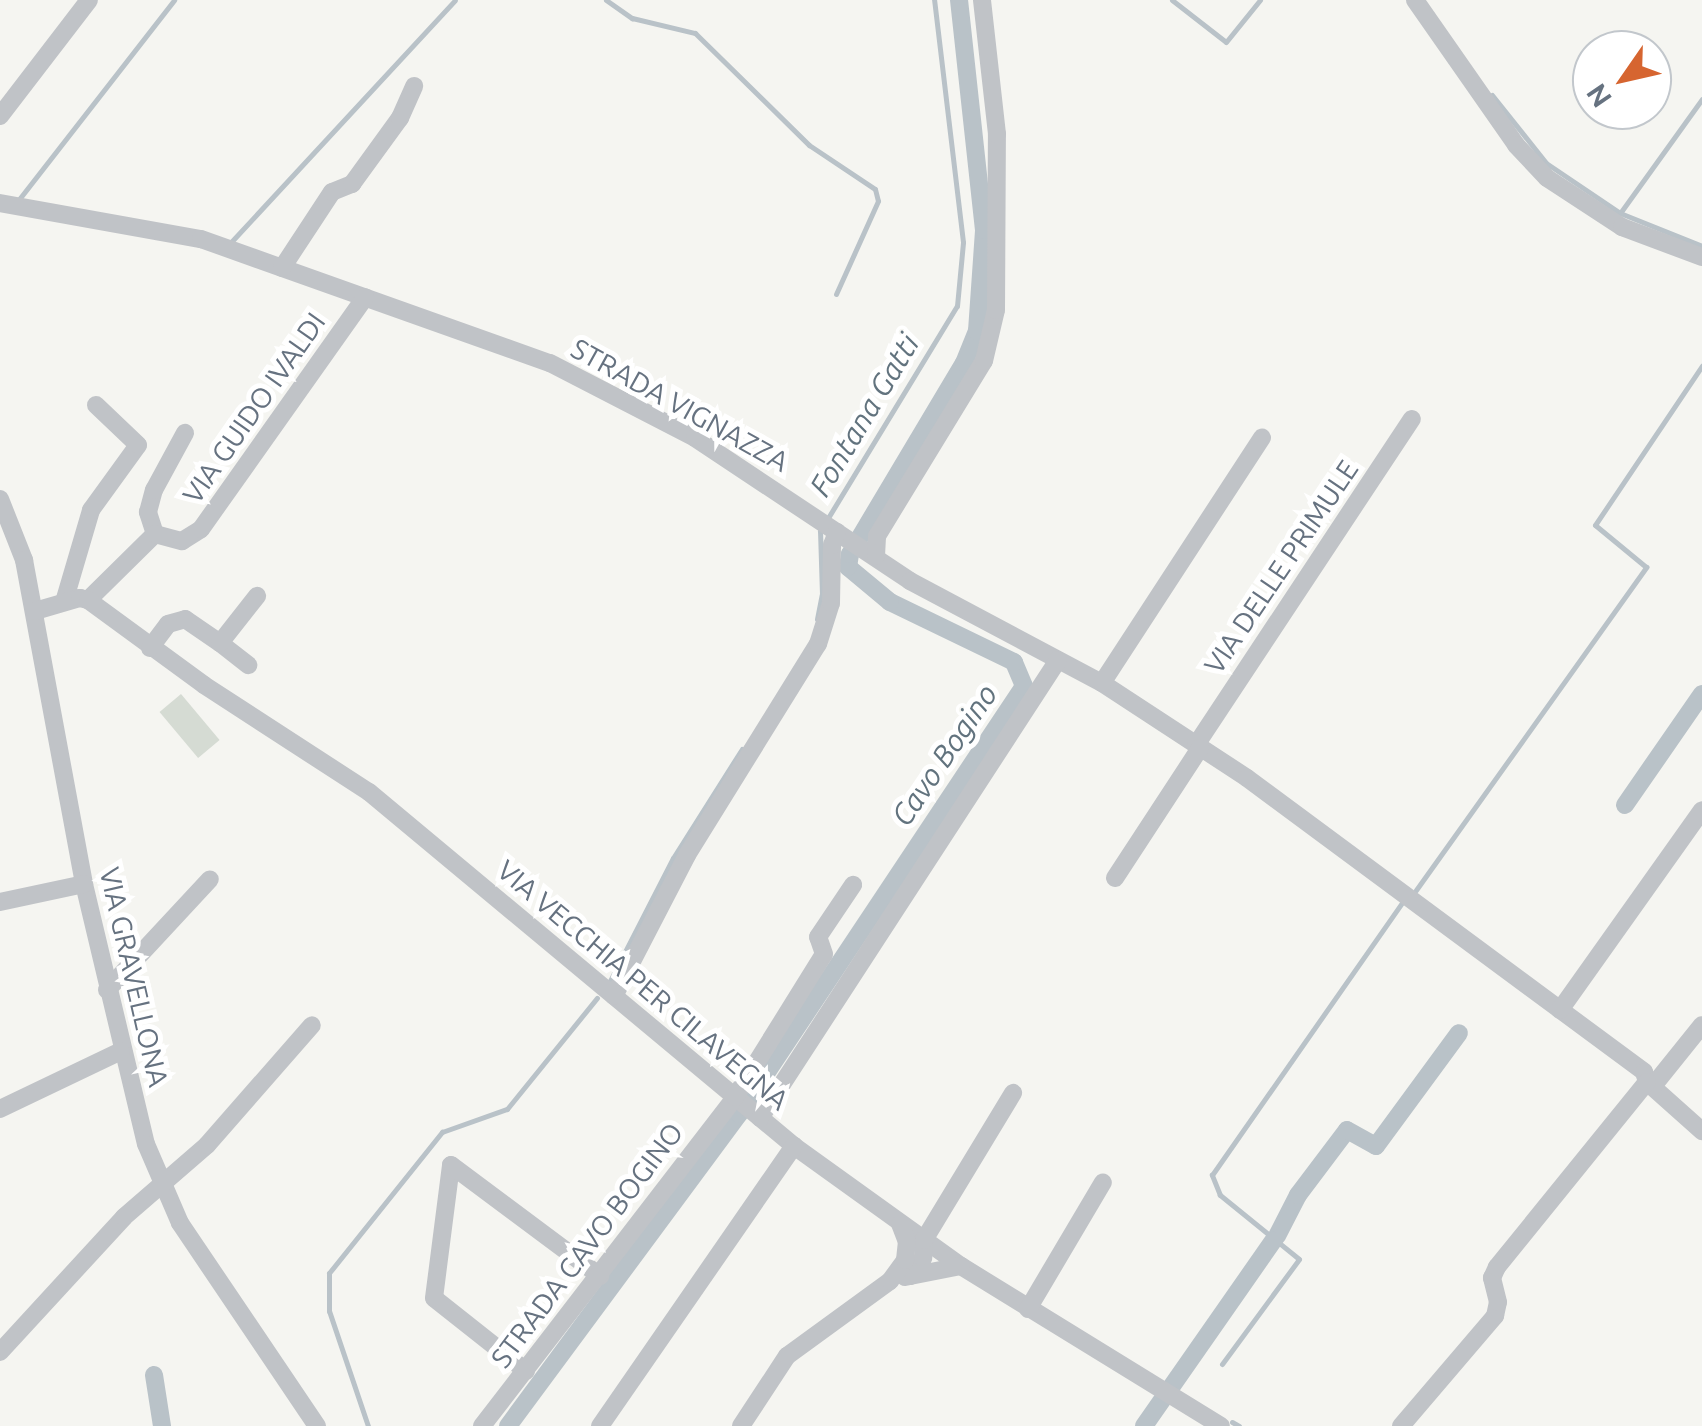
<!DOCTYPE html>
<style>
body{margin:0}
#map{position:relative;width:1702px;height:1426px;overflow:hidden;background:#f5f5f1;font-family:Ubuntu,sans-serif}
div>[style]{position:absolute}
.green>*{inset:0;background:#d5dbd3;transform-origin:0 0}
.stream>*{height:5px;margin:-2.5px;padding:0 2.5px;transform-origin:2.5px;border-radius:2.5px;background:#b9c2c8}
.canal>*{height:18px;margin:-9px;padding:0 9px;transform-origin:9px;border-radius:9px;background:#b9c2c8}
.minor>*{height:18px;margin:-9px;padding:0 9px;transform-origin:9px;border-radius:9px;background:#c0c3c7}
span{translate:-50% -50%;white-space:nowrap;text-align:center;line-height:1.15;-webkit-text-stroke:10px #fff;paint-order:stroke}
.street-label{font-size:28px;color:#667280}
.water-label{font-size:30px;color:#62737e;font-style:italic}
.north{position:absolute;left:1572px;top:30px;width:100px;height:100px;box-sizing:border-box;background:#fff;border:2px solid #c2c7cc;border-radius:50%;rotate:236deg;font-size:28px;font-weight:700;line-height:40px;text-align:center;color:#667280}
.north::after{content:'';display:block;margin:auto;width:35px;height:45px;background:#d66530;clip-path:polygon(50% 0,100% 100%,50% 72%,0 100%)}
</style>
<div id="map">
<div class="green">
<i style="left:181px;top:694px;width:60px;height:28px;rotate:50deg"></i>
</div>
<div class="stream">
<i style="left:606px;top:0;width:32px;rotate:35deg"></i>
<i style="left:632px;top:18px;width:65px;rotate:13.4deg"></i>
<i style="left:695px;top:33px;width:160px;rotate:44.5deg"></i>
<i style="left:809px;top:145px;width:79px;rotate:33.7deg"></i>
<i style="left:875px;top:189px;width:12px;rotate:76deg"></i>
<i style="left:878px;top:201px;width:102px;rotate:114.3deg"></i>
<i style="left:1172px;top:0;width:68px;rotate:37.9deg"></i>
<i style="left:1226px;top:42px;width:54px;rotate:-51deg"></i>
<i style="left:1492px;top:95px;width:87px;rotate:51.5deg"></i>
<i style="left:1546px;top:163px;width:89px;rotate:34deg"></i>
<i style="left:1702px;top:99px;width:140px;rotate:125.7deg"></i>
<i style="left:1620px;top:213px;width:88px;rotate:21.9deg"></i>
<i style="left:20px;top:198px;width:251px;rotate:-52.1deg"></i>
<i style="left:232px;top:241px;width:328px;rotate:-47.2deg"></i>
<i style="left:817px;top:619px;width:25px;rotate:-79deg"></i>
<i style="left:822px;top:594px;width:63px;rotate:-91.8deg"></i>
<i style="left:820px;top:531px;width:263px;rotate:-58.7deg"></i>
<i style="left:957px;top:306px;width:64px;rotate:-84.6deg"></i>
<i style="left:963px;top:242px;width:244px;rotate:-96.8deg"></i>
<i style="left:1416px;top:890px;width:397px;rotate:-54.5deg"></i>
<i style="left:1646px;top:567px;width:66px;rotate:-140.5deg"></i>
<i style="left:1595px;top:525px;width:192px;rotate:-56.1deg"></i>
<i style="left:610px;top:981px;width:138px;rotate:-62.9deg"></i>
<i style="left:673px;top:858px;width:129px;rotate:-57.7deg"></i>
<i style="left:1222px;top:1364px;width:130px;rotate:-53.7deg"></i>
<i style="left:1299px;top:1259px;width:102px;rotate:-141deg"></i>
<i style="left:1220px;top:1195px;width:22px;rotate:-112deg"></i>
<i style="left:1212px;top:1175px;width:334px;rotate:-55.1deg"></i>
<i style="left:1232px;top:1422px;width:8px;rotate:30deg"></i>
<i style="left:368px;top:1426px;width:121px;rotate:-108.7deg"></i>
<i style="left:329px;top:1311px;width:38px;rotate:-90deg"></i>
<i style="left:329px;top:1273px;width:181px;rotate:-51.3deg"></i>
<i style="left:442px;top:1132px;width:69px;rotate:-19.5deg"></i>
<i style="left:507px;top:1109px;width:143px;rotate:-51deg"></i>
</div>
<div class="canal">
<i style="left:1625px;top:805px;width:135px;rotate:-55.3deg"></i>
<i style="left:1277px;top:1236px;width:46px;rotate:-62.9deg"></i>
<i style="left:1298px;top:1195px;width:81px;rotate:-53deg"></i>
<i style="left:1347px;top:1130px;width:33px;rotate:29deg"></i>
<i style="left:1376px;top:1146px;width:140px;rotate:-53.7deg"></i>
<i style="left:154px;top:1375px;width:52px;rotate:81.1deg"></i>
<i style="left:508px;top:1426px;width:388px;rotate:-53.5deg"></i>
<i style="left:739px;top:1114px;width:514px;rotate:-56.34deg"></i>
<i style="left:1024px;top:686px;width:26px;rotate:-113deg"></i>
<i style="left:1014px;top:662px;width:138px;rotate:-154.2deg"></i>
<i style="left:890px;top:602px;width:55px;rotate:-140.2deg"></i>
<i style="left:848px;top:567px;width:13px;rotate:-81deg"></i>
<i style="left:850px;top:554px;width:222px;rotate:-59.2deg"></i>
<i style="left:964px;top:363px;width:35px;rotate:-68deg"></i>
<i style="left:977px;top:331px;width:101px;rotate:-86deg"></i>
<i style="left:984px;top:230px;width:231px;rotate:-96.2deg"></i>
<i style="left:1144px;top:1426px;width:226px;rotate:-55.1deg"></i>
</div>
<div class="minor">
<i style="left:1415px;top:0;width:177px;rotate:55.1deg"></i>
<i style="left:1516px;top:145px;width:45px;rotate:46.8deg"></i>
<i style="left:1547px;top:178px;width:90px;rotate:33.2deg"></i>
<i style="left:1622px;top:227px;width:85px;rotate:20.6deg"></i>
<i style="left:0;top:116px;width:146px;rotate:-52.5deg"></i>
<i style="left:0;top:203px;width:204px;rotate:10.2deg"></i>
<i style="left:201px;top:239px;width:370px;rotate:19.6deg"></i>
<i style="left:550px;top:363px;width:163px;rotate:27.3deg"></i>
<i style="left:695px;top:438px;width:258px;rotate:33.6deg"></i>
<i style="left:910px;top:581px;width:217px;rotate:28deg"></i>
<i style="left:1102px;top:683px;width:173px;rotate:33.2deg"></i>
<i style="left:1247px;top:778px;width:494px;rotate:36.5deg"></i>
<i style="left:1644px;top:1072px;width:10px;rotate:73deg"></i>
<i style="left:1647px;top:1082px;width:74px;rotate:41.7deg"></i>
<i style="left:282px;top:268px;width:91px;rotate:-56.7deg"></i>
<i style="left:332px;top:192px;width:22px;rotate:-22deg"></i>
<i style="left:352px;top:184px;width:82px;rotate:-54deg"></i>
<i style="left:400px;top:118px;width:35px;rotate:-66deg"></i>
<i style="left:0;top:499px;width:66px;rotate:68.5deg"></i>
<i style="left:24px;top:560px;width:330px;rotate:79.5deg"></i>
<i style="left:84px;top:884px;width:267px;rotate:76.6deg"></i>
<i style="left:146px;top:1144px;width:86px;rotate:66.7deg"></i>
<i style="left:180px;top:1223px;width:245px;rotate:56deg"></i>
<i style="left:155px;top:534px;width:23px;rotate:-108deg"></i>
<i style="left:148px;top:512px;width:23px;rotate:-75deg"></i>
<i style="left:154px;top:490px;width:65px;rotate:-61.5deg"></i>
<i style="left:876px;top:556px;width:20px;rotate:-87deg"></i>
<i style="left:877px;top:536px;width:205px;rotate:-58.6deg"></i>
<i style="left:984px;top:361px;width:52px;rotate:-76.8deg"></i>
<i style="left:996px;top:310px;width:176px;rotate:-89.7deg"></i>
<i style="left:997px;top:134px;width:135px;rotate:-96.4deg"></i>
<i style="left:88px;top:600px;width:94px;rotate:-44.6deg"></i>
<i style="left:155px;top:534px;width:28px;rotate:15deg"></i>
<i style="left:182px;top:541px;width:22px;rotate:-32deg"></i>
<i style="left:201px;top:529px;width:284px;rotate:-54.7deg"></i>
<i style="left:64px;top:602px;width:96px;rotate:-73.6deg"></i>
<i style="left:91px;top:510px;width:80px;rotate:-54.1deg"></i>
<i style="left:138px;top:445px;width:58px;rotate:-136.4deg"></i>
<i style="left:35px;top:611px;width:47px;rotate:-16.1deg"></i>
<i style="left:80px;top:598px;width:8px;rotate:14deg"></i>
<i style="left:88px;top:600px;width:144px;rotate:36.2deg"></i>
<i style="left:204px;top:685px;width:197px;rotate:33deg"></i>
<i style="left:369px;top:792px;width:553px;rotate:39.79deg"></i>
<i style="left:794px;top:1146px;width:206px;rotate:35.7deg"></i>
<i style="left:961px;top:1266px;width:305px;rotate:31.6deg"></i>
<i style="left:220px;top:643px;width:36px;rotate:38deg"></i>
<i style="left:150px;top:648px;width:30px;rotate:-53deg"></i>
<i style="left:168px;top:624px;width:18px;rotate:-16deg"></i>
<i style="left:185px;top:619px;width:42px;rotate:34.4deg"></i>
<i style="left:220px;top:643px;width:60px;rotate:-51.8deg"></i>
<i style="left:1102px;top:683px;width:293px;rotate:-56.9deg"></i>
<i style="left:1196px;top:745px;width:391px;rotate:-56.5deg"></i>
<i style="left:1115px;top:878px;width:155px;rotate:-56.8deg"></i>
<i style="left:0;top:902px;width:86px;rotate:-12.1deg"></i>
<i style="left:107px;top:990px;width:151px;rotate:-47.1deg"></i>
<i style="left:614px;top:996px;width:159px;rotate:-62.6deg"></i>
<i style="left:687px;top:855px;width:248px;rotate:-58.2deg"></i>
<i style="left:818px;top:644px;width:43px;rotate:-72.4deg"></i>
<i style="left:831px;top:603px;width:58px;rotate:-89deg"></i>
<i style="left:832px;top:545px;width:14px;rotate:-69deg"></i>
<i style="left:1560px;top:1010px;width:245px;rotate:-54.6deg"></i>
<i style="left:1653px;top:1086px;width:78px;rotate:-51.2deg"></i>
<i style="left:0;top:1109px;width:134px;rotate:-25.6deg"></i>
<i style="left:760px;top:1118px;width:546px;rotate:-56.95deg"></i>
<i style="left:911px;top:1276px;width:22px;rotate:-56deg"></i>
<i style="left:923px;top:1258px;width:18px;rotate:-87deg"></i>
<i style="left:924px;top:1240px;width:172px;rotate:-58.8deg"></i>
<i style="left:905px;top:1277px;width:57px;rotate:-11.1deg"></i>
<i style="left:1028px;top:1309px;width:147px;rotate:-59.4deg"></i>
<i style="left:0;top:1352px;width:183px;rotate:-47.4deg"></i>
<i style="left:124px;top:1217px;width:110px;rotate:-40.9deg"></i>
<i style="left:207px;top:1145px;width:159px;rotate:-48.8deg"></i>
<i style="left:526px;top:1371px;width:117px;rotate:-141.6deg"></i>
<i style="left:434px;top:1298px;width:134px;rotate:-82.7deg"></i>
<i style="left:451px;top:1165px;width:186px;rotate:36.7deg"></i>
<i style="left:482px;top:1426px;width:415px;rotate:-52.4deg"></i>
<i style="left:735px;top:1097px;width:168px;rotate:-58.1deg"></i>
<i style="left:824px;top:954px;width:18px;rotate:-109deg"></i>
<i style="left:818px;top:937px;width:63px;rotate:-56.1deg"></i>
<i style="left:600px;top:1426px;width:341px;rotate:-55.3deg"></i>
<i style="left:741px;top:1426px;width:84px;rotate:-56.7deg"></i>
<i style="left:787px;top:1356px;width:127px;rotate:-36.1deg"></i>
<i style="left:890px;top:1281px;width:26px;rotate:-54deg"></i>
<i style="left:905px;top:1260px;width:18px;rotate:-84deg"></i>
<i style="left:907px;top:1242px;width:19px;rotate:-111deg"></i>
<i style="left:1401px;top:1426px;width:145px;rotate:-49.5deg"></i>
<i style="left:1495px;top:1316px;width:14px;rotate:-78deg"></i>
<i style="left:1498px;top:1302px;width:25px;rotate:-104deg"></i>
<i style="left:1492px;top:1278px;width:12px;rotate:-66deg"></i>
<i style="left:1497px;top:1267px;width:238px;rotate:-51deg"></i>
</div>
<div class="street-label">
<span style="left:680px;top:405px;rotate:29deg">STRADA VIGNAZZA</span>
<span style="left:254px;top:408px;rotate:-55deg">VIA GUIDO IVALDI</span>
<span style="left:1281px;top:567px;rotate:-56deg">VIA DELLE PRIMULE</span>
<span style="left:134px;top:977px;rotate:77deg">VIA GRAVELLONA</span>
<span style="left:643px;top:985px;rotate:40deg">VIA VECCHIA PER CILAVEGNA</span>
<span style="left:587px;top:1245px;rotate:-53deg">STRADA CAVO BOGINO</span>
</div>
<div class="water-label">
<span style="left:864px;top:415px;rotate:-59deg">Fontana Gatti</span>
<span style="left:944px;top:755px;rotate:-56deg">Cavo Bogino</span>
</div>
<div class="north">N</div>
</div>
